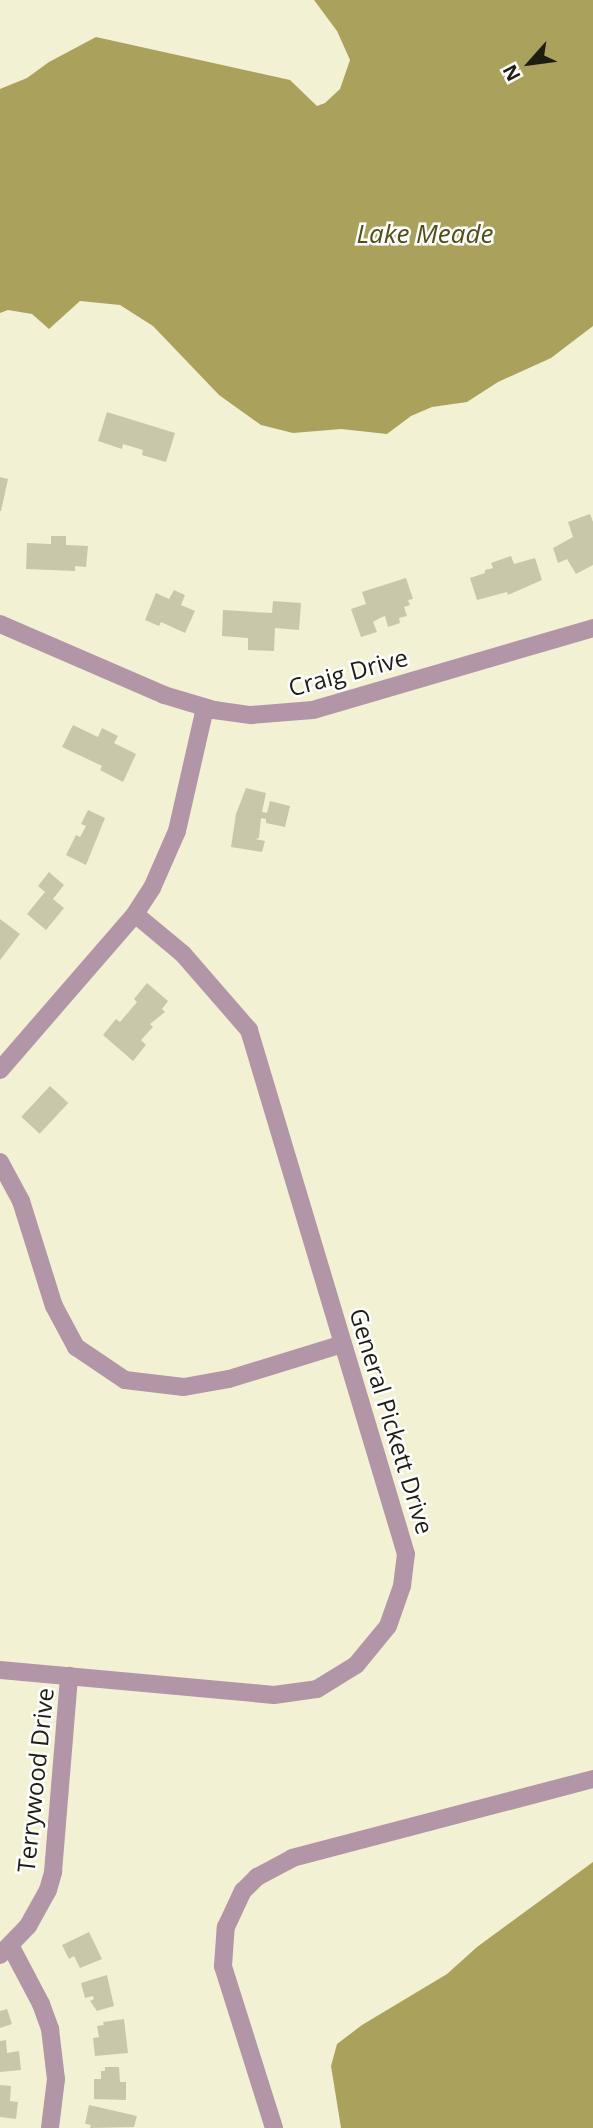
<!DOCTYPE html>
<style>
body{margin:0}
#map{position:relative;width:593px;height:2128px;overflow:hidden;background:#f3f1d4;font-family:"Open Sans",sans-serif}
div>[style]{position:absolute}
.water>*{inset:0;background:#aaa25c}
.building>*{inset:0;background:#c9c7aa;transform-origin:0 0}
.minor>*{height:18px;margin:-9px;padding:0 9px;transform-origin:9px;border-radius:9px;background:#b296a8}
span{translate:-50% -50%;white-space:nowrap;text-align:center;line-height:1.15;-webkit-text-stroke:5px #fff;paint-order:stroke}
.street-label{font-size:24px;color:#1e1d12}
.water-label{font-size:26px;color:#524c16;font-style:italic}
.north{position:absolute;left:495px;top:28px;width:70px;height:70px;-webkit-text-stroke:5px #fff;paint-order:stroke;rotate:242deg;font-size:19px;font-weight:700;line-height:28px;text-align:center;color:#1e1d12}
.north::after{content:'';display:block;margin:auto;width:24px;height:32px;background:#1e1d12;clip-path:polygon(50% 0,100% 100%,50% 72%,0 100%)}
</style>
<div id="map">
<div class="water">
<i style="clip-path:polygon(314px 0,593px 0,593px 326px,551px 358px,498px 382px,467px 402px,432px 407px,411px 416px,387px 434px,341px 429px,293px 433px,261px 425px,219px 395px,153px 326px,120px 305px,80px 301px,49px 329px,32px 314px,8px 310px,0 313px,0 89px,27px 78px,49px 62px,96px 37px,290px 80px,317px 106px,325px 103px,340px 89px,350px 60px,337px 31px)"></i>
<i style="clip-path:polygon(593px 1862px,593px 2128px,341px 2128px,331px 2066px,337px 2044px,362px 2025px,447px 1974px,477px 1947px)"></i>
</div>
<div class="building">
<i style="clip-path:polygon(107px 412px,175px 433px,166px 462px,142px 455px,143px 450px,123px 444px,122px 449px,98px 441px)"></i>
<i style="clip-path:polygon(0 477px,8px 479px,1px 511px,0 511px)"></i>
<i style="clip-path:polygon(590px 514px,593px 522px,593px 565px,576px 574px,567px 559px,558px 563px,553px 548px,573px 537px,568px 522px)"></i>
<i style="clip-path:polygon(51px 536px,66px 536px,66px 545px,88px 546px,86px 567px,75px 566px,75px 571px,26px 569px,27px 543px,51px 544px)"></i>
<i style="clip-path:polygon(511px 556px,514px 564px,535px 558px,542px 580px,508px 595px,507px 592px,477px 600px,470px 578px,485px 573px,485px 570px,493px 568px,491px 563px)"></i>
<i style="clip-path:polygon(406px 578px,413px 599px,408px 600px,410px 605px,404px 607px,407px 616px,399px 618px,400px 623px,388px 627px,385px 616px,380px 618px,373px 622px,377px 632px,361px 637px,351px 609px,366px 604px,362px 592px)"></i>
<i style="clip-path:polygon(174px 590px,185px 595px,181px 605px,195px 611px,185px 633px,161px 622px,159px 626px,145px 620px,156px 593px,169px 599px)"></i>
<i style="clip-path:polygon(273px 601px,301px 603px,299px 630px,275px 628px,274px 651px,248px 650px,248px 638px,222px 636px,223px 610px,272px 613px)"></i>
<i style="clip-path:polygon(73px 725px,98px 737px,102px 728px,118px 736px,114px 743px,136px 754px,123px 782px,100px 770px,102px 766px,62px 747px)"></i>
<i style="clip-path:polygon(246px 788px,266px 793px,262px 812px,267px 813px,270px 801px,290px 806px,285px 827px,266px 823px,266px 819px,261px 818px,259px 838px,255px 839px,265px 841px,262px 852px,231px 847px,236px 814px)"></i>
<i style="clip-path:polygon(88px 810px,105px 818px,86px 865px,66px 855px,76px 835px,80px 837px,86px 826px,81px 824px)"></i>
<i style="clip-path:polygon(49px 872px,64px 885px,53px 899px,64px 908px,46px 930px,27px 914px,45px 892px,38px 886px)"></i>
<i style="clip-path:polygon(0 919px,20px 934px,0 960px)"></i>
<i style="clip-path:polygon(147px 983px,168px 1001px,162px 1009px,165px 1012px,150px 1024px,153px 1027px,141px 1040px,146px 1045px,133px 1061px,103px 1035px,116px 1019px,120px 1022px,137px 1002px,134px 999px)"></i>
<i style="left:50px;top:1086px;width:25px;height:42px;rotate:43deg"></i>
<i style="clip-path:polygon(89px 1932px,102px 1959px,80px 1968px,74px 1956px,69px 1959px,62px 1945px)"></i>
<i style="clip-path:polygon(107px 1975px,114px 2006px,97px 2011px,90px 2001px,94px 1999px,93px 1996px,85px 1998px,81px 1983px)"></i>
<i style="clip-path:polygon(7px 2009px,12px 2024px,0 2028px,0 2011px)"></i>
<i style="clip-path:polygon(124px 2019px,128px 2053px,95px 2056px,93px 2038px,99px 2037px,97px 2026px,104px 2025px,103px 2022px)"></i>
<i style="clip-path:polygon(6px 2040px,7px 2053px,19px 2051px,21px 2070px,0 2072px,0 2041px)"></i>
<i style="clip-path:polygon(105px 2067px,119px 2067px,120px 2082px,126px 2082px,126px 2100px,94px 2099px,94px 2079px,101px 2079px,101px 2071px,105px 2071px)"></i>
<i style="clip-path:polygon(0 2085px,11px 2086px,10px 2101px,18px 2102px,16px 2119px,0 2117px)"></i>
<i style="clip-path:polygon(89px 2105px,137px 2116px,134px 2127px,90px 2128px,91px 2125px,85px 2124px)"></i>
</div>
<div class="minor">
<i style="left:0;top:624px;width:179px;rotate:23.4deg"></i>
<i style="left:164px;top:695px;width:52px;rotate:16.7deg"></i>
<i style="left:214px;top:710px;width:37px;rotate:8deg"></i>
<i style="left:251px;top:715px;width:62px;rotate:-4.6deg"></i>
<i style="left:313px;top:710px;width:292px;rotate:-16.3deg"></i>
<i style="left:0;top:1070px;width:206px;rotate:-49.1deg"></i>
<i style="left:135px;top:914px;width:31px;rotate:-57deg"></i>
<i style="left:152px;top:888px;width:62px;rotate:-66.3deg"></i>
<i style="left:177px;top:831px;width:126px;rotate:-77.2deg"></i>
<i style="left:0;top:1162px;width:44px;rotate:61.7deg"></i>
<i style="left:21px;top:1201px;width:110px;rotate:72.6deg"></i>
<i style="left:54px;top:1306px;width:47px;rotate:61.8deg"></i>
<i style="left:76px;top:1347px;width:59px;rotate:34deg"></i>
<i style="left:125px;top:1380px;width:59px;rotate:6.8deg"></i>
<i style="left:184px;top:1387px;width:46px;rotate:-10.1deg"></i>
<i style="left:229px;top:1379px;width:119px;rotate:-17.1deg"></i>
<i style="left:0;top:1670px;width:275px;rotate:5.2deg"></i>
<i style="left:274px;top:1695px;width:43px;rotate:-7.9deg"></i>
<i style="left:317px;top:1689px;width:46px;rotate:-31.6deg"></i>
<i style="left:356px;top:1665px;width:50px;rotate:-50.6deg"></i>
<i style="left:388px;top:1626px;width:42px;rotate:-70.7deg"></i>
<i style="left:402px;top:1586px;width:32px;rotate:-83deg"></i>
<i style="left:406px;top:1554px;width:547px;rotate:-106.68deg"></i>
<i style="left:249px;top:1030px;width:101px;rotate:-131deg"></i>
<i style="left:183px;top:954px;width:62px;rotate:-140.2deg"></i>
<i style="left:11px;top:1947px;width:64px;rotate:62.2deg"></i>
<i style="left:41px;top:2004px;width:27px;rotate:70deg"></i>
<i style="left:50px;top:2029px;width:50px;rotate:83.2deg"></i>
<i style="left:56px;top:2079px;width:49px;rotate:97deg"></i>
<i style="left:0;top:1955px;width:40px;rotate:-46deg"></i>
<i style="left:28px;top:1926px;width:41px;rotate:-60.9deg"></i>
<i style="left:48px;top:1890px;width:19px;rotate:-74deg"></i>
<i style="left:53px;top:1872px;width:197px;rotate:-85.3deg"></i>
<i style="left:274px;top:2128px;width:170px;rotate:-107.5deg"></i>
<i style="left:223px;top:1966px;width:39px;rotate:-86deg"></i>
<i style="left:226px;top:1927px;width:40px;rotate:-65deg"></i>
<i style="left:243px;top:1891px;width:20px;rotate:-45deg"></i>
<i style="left:257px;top:1877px;width:40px;rotate:-28deg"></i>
<i style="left:292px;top:1858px;width:311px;rotate:-14.7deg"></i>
</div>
<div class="street-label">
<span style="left:348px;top:672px;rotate:-15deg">Craig Drive</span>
<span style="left:392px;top:1421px;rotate:73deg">General Pickett Drive</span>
<span style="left:35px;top:1780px;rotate:-84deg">Terrywood Drive</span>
</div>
<div class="water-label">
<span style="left:425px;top:234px">Lake Meade</span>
</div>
<div class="north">N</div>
</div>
